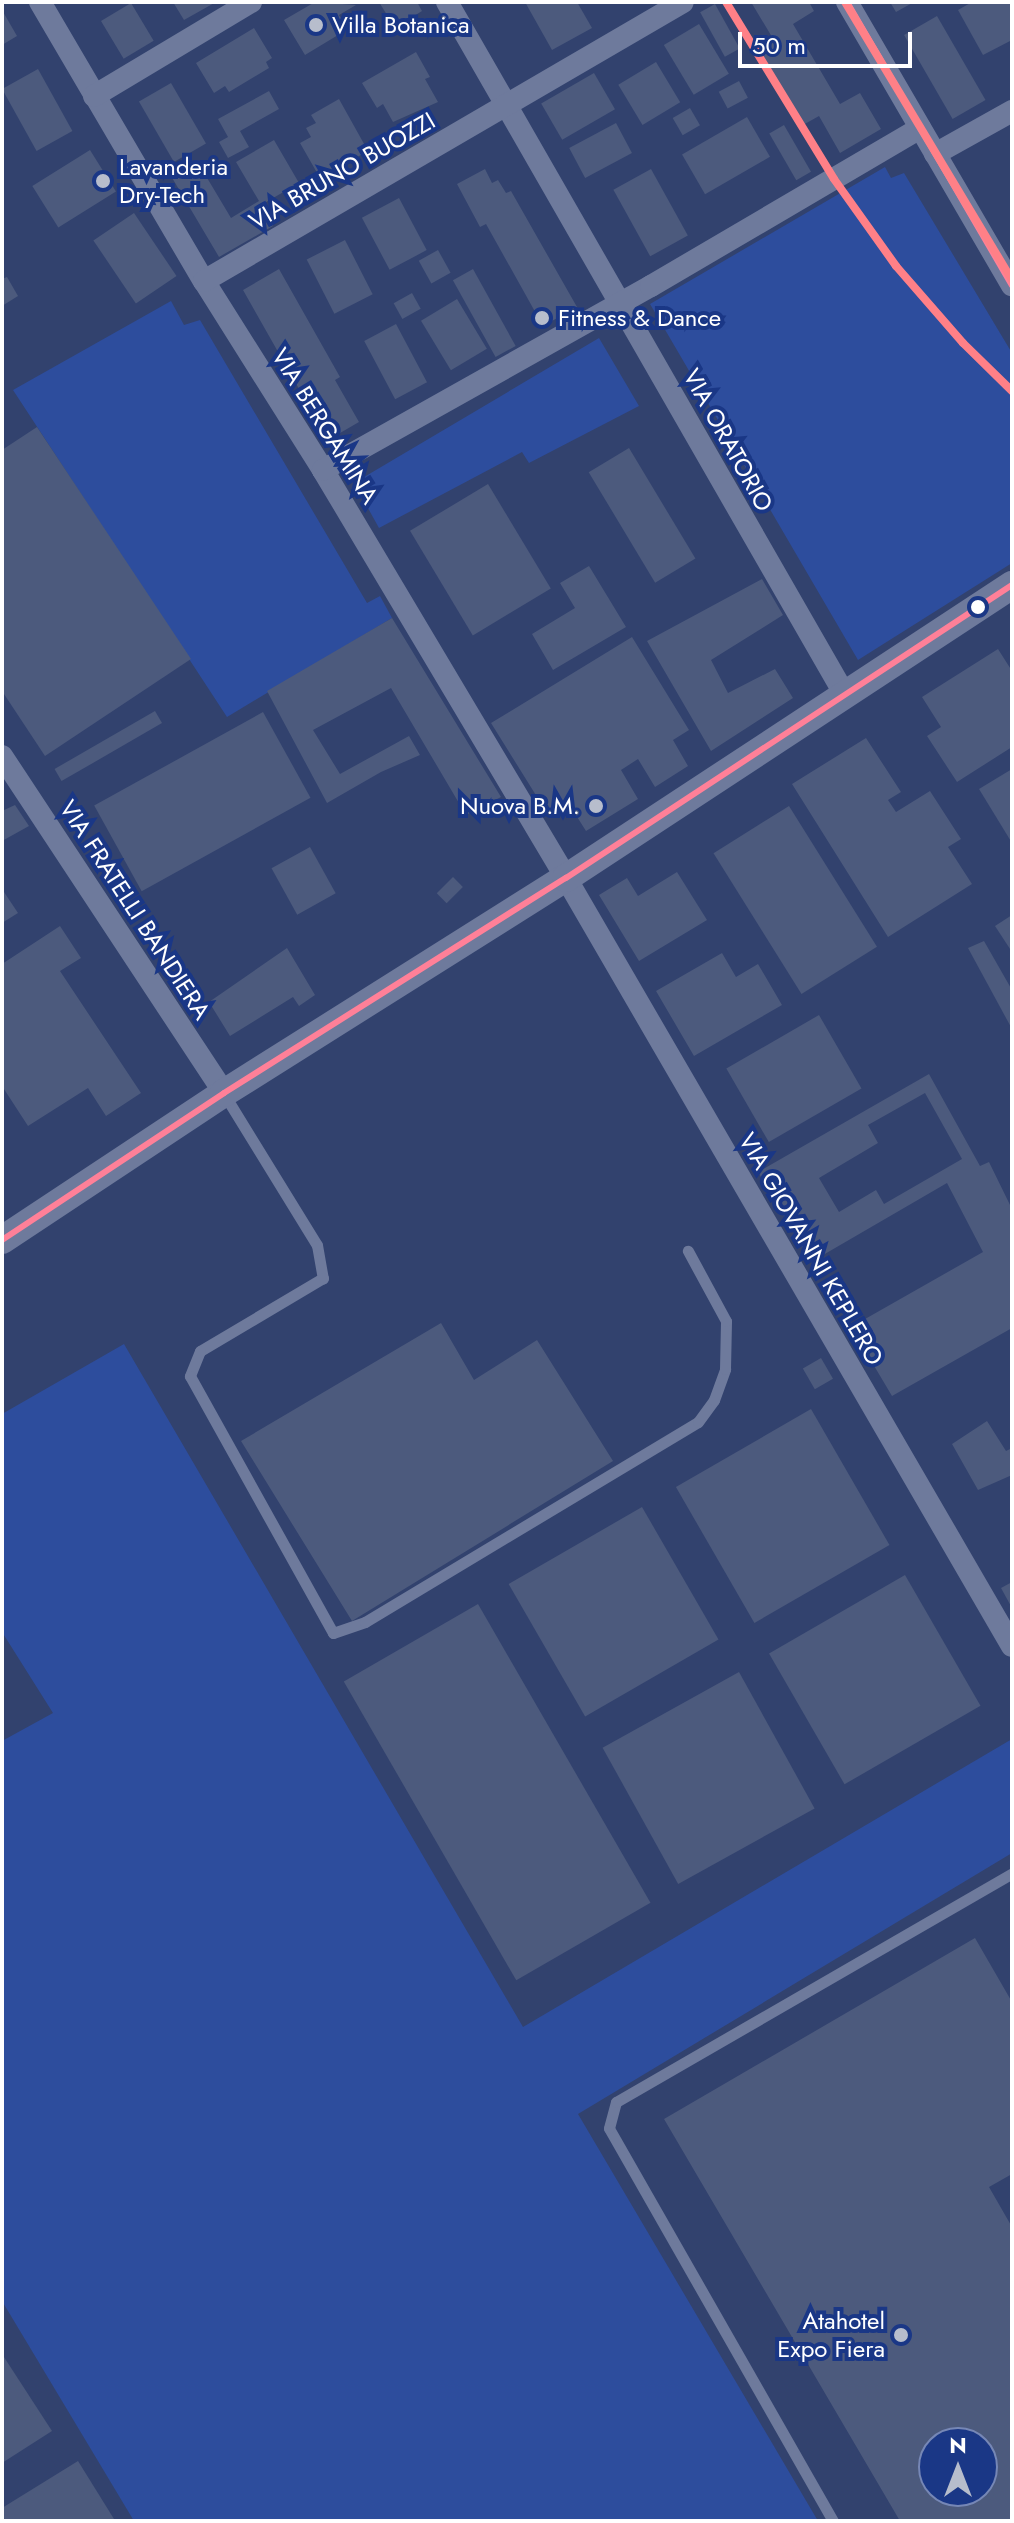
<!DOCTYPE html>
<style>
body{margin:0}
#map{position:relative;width:1014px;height:2523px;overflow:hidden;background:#32426e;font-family:Jost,sans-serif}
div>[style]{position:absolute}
.green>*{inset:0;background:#2d4d9d}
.building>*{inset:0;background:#4c5a7d;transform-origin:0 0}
.service>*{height:11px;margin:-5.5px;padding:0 5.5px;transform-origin:5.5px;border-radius:5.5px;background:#6e7a9c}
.minor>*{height:22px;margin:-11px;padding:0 11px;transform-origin:11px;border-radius:11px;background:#6e7a9c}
.tertiary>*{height:28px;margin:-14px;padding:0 14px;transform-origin:14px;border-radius:14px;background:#6e7a9c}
.bus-1>*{height:6px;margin:-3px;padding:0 3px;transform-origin:3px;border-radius:3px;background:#ff8098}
.metro-1>*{height:8px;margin:-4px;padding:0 4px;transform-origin:4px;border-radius:4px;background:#ff8087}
.dots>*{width:22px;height:22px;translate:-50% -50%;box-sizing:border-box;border:4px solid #1a3786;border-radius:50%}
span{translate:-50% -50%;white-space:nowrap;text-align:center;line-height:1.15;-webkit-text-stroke:8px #1a3786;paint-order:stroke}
.poi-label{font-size:24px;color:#fff}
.left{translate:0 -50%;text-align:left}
.right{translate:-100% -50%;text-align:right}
.street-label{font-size:24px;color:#fff}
.frame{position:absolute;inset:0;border:4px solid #fff;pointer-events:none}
.north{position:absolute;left:918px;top:2427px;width:80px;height:80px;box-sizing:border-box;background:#1a3786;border:2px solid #7687b6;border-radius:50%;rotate:0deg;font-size:22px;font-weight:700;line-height:32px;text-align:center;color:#fff}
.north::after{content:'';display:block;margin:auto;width:28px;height:36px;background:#b7bdcc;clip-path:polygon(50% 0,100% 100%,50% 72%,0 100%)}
.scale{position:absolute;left:738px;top:32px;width:174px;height:36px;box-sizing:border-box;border:4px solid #fff;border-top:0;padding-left:10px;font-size:24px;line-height:28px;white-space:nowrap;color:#fff;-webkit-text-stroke:6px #1a3786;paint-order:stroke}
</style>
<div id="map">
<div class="green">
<i style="clip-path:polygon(885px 167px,891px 178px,904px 173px,1012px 353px,1012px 563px,858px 660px,650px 304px)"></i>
<i style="clip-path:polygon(171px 301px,184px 325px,200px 320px,367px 603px,380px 596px,392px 618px,227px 717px,13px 390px)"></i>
<i style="clip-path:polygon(599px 338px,639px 406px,529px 463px,522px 452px,379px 528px,354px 483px)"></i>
<i style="clip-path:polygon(124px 1344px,523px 2027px,1012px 1739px,1012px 1853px,578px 2114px,818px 2521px,134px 2521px,2px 2301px,2px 1741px,53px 1713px,2px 1632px,2px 1414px)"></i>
</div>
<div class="building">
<i style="clip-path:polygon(173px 2px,216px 2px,184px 20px)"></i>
<i style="clip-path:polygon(315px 2px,356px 5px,339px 15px,348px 29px,305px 55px,284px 20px)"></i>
<i style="clip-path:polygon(379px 2px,417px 2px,422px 11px,395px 28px)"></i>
<i style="clip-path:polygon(525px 2px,577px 2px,592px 28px,552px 50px)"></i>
<i style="clip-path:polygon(751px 2px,809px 2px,814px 11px,793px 24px,840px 104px,860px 93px,881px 129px,840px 153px,819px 116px,803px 125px,756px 45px,772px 37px)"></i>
<i style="clip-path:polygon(890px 2px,914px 2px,896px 12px)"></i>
<i style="clip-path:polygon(972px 2px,1012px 2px,1012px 40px,983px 55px,958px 10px)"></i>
<i style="left:131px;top:3px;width:44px;height:35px;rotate:59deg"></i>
<i style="left:715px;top:4px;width:51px;height:17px;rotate:61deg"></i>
<i style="clip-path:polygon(2px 10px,17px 36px,2px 45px)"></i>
<i style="left:937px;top:16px;width:97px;height:38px;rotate:60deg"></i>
<i style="left:699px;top:24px;width:58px;height:41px;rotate:59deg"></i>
<i style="clip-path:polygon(254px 28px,272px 58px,266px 62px,269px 68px,229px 92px,225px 86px,214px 93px,196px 63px)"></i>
<i style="clip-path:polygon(416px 52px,430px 77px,425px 79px,438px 102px,393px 122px,383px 104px,377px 108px,362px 83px)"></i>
<i style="left:656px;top:62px;width:47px;height:44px;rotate:59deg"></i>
<i style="left:38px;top:69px;width:71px;height:41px;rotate:61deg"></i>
<i style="left:594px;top:73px;width:42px;height:61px;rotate:60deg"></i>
<i style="left:739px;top:81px;width:19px;height:23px;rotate:62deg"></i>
<i style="left:171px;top:83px;width:70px;height:37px;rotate:60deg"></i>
<i style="clip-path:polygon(269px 91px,279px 109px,240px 131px,249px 147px,228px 158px,219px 142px,228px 137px,218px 119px)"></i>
<i style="clip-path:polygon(339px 99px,368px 151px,320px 178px,300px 143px,311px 137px,306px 128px,316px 123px,311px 115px)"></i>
<i style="left:690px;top:108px;width:20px;height:20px;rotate:60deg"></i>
<i style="left:747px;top:117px;width:46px;height:75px;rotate:60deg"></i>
<i style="left:616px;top:123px;width:34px;height:53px;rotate:62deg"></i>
<i style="left:784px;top:125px;width:54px;height:17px;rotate:60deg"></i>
<i style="clip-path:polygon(274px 140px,299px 183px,261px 205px,273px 226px,219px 257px,171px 176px,197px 161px,231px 218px,259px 201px,236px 162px)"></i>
<i style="left:90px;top:150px;width:49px;height:68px;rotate:58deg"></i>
<i style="clip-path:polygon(485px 169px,492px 183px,498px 180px,506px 193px,511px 191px,577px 307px,543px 326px,486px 224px,480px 227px,457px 184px)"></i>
<i style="left:651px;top:169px;width:76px;height:43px;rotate:61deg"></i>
<i style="left:399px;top:198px;width:59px;height:42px;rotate:62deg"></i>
<i style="left:134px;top:213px;width:76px;height:49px;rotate:56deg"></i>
<i style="left:345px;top:240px;width:61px;height:43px;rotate:63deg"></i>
<i style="left:438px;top:250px;width:26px;height:22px;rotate:61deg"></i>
<i style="clip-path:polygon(279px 269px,340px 377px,335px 380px,359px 422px,328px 440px,243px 290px)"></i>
<i style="left:473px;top:269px;width:88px;height:23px;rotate:61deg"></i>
<i style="clip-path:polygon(7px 277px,18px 296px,2px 306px,2px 279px)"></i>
<i style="left:412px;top:293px;width:18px;height:21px;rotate:61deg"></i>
<i style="left:457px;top:299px;width:58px;height:42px;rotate:59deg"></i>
<i style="left:396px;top:324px;width:66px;height:36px;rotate:62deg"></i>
<i style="clip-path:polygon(37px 427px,191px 659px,45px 756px,2px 691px,2px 450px)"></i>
<i style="left:629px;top:448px;width:129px;height:47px;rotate:59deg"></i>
<i style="left:488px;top:484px;width:122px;height:91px;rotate:59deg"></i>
<i style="clip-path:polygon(589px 566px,626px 627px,553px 670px,532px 634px,575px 608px,560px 583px)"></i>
<i style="clip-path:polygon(762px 579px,783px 615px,711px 660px,728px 693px,775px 669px,793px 698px,711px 751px,647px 641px)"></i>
<i style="clip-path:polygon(392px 618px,501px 797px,466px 815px,391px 688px,313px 730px,340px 774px,409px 736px,420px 755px,381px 772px,327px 803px,267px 691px)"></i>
<i style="clip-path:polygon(632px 637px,689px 730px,673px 740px,688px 766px,655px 787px,638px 759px,621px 770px,638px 799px,586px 831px,567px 801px,547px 813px,491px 723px)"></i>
<i style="clip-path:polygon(998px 649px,1012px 671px,1012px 747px,957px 782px,927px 736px,941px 727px,922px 697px)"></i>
<i style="left:155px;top:711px;width:14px;height:116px;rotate:60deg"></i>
<i style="left:263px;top:712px;width:98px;height:193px;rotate:61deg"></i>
<i style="clip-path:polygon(866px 738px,901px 792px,888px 800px,896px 812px,930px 791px,961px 839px,948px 847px,972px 884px,888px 937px,792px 784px)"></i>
<i style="clip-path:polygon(1012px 769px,1012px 843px,979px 789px)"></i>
<i style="clip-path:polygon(15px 805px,29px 826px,2px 841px,2px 811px)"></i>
<i style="left:789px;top:806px;width:166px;height:89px;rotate:58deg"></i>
<i style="left:310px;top:847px;width:53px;height:44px;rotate:61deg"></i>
<i style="clip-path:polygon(677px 872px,707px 920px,639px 961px,599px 895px,627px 878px,638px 896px)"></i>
<i style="left:453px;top:877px;width:14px;height:23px;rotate:45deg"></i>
<i style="clip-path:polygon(2px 889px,18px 913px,2px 923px)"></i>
<i style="clip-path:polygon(1012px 915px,1012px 952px,995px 926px)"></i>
<i style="clip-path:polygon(60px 926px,81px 958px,60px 971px,141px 1093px,106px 1116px,88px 1088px,28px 1126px,2px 1086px,2px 964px)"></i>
<i style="clip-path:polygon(984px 941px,1012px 990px,1012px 1029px,968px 948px)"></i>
<i style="clip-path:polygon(287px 948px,315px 995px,299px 1006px,293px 997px,230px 1036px,209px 1002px)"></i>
<i style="clip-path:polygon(722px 953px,736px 977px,758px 964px,782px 1005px,694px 1056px,656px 991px)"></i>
<i style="left:819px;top:1015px;width:85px;height:107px;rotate:60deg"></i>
<i style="clip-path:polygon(evenodd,929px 1074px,980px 1166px,989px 1162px,1012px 1209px,1012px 1328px,892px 1396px,851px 1327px,983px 1252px,947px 1183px,811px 1262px,758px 1172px,929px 1074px,925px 1093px,962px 1159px,884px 1204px,876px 1190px,839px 1212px,819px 1178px,878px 1143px,868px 1125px,925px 1093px)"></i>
<i style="clip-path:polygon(441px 1323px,474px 1380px,537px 1340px,613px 1461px,352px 1621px,241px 1441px)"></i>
<i style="left:821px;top:1358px;width:24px;height:21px;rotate:60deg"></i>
<i style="left:811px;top:1409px;width:157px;height:156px;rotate:60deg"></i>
<i style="clip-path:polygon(987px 1421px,1006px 1451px,1012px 1448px,1012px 1475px,978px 1490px,952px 1444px)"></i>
<i style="left:642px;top:1507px;width:153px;height:154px;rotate:60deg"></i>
<i style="left:905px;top:1575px;width:151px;height:157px;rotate:60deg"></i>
<i style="clip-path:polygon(1012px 1582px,1012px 1608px,1001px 1588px)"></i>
<i style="left:478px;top:1604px;width:345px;height:155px;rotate:60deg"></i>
<i style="left:739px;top:1672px;width:156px;height:156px;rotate:61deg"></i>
<i style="clip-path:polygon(evenodd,975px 1938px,1012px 2002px,1012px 2174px,989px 2187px,1012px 2227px,1012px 2521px,900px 2521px,664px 2119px,975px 1938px,934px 2443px,982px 2443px,982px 2491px,934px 2491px,934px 2443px)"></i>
<i style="clip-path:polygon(2px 2354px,52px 2431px,2px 2463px)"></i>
<i style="clip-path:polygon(78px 2461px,114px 2519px,2px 2521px,2px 2508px)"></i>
</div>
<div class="service">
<i style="left:224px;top:1094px;width:177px;rotate:58.4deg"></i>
<i style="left:317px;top:1245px;width:34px;rotate:80deg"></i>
<i style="left:323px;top:1278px;width:143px;rotate:149.3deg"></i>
<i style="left:200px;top:1351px;width:27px;rotate:112deg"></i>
<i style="left:190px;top:1376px;width:294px;rotate:60.9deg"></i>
<i style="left:333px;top:1633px;width:34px;rotate:-19deg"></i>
<i style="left:365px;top:1622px;width:388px;rotate:-31deg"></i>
<i style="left:698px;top:1422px;width:27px;rotate:-54deg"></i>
<i style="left:714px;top:1400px;width:33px;rotate:-70deg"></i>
<i style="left:725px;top:1369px;width:48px;rotate:-88.8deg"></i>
<i style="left:726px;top:1321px;width:80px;rotate:-118.5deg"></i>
<i style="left:833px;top:2521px;width:452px;rotate:-119.7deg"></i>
<i style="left:609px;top:2128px;width:27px;rotate:-75deg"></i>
<i style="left:616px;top:2102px;width:457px;rotate:-30deg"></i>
</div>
<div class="minor">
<i style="left:40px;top:2px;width:324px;rotate:59.6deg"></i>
<i style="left:204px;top:281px;width:223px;rotate:57.8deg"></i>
<i style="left:323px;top:470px;width:475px;rotate:59.2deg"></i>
<i style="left:566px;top:878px;width:888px;rotate:59.86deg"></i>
<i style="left:447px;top:2px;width:799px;rotate:60.13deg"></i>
<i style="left:847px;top:2px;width:328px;rotate:59.8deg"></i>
<i style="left:94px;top:96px;width:183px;rotate:-30.9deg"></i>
<i style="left:935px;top:154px;width:88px;rotate:-29.2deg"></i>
<i style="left:204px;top:281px;width:554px;rotate:-30.22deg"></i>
<i style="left:323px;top:470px;width:376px;rotate:-29.3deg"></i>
<i style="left:651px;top:286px;width:312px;rotate:-30.4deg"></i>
<i style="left:2px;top:756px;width:404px;rotate:56.6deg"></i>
</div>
<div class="tertiary">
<i style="left:2px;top:1240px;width:266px;rotate:-33.5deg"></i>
<i style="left:224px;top:1093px;width:404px;rotate:-32.2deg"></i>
<i style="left:566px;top:878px;width:534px;rotate:-33.3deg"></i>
</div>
<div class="bus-1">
<i style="left:847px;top:2px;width:328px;rotate:59.8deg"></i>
<i style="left:2px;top:1240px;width:266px;rotate:-33.5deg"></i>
<i style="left:224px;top:1093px;width:404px;rotate:-32.2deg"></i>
<i style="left:566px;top:878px;width:534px;rotate:-33.3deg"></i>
</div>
<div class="metro-1">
<i style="left:726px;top:2px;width:207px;rotate:58.6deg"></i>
<i style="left:834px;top:179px;width:107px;rotate:54.5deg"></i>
<i style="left:896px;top:266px;width:102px;rotate:49deg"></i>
<i style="left:963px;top:343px;width:69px;rotate:44.4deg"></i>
<i style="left:845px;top:2px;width:324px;rotate:59deg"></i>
</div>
<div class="dots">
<i style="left:316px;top:25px;background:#b7bdcc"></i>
<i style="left:103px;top:181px;background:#b7bdcc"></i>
<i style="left:542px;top:318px;background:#b7bdcc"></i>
<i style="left:978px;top:607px;background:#fff"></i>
<i style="left:596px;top:806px;background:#b7bdcc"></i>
<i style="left:901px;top:2335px;background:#b7bdcc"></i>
</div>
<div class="poi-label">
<span class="left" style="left:332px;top:25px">Villa Botanica</span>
<span class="left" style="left:119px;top:181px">Lavanderia<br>Dry-Tech</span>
<span class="left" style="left:558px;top:318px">Fitness &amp; Dance</span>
<span class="right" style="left:580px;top:806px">Nuova B.M.</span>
<span class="right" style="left:885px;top:2335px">Atahotel<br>Expo Fiera</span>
</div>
<div class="street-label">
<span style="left:342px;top:171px;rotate:-30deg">VIA BRUNO BUOZZI</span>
<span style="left:325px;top:426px;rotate:58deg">VIA BERGAMINA</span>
<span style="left:728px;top:440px;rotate:61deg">VIA ORATORIO</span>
<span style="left:135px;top:910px;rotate:57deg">VIA FRATELLI BANDIERA</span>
<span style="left:811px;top:1249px;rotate:60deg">VIA GIOVANNI KEPLERO</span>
</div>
<div class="frame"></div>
<div class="north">N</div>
<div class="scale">50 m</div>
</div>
